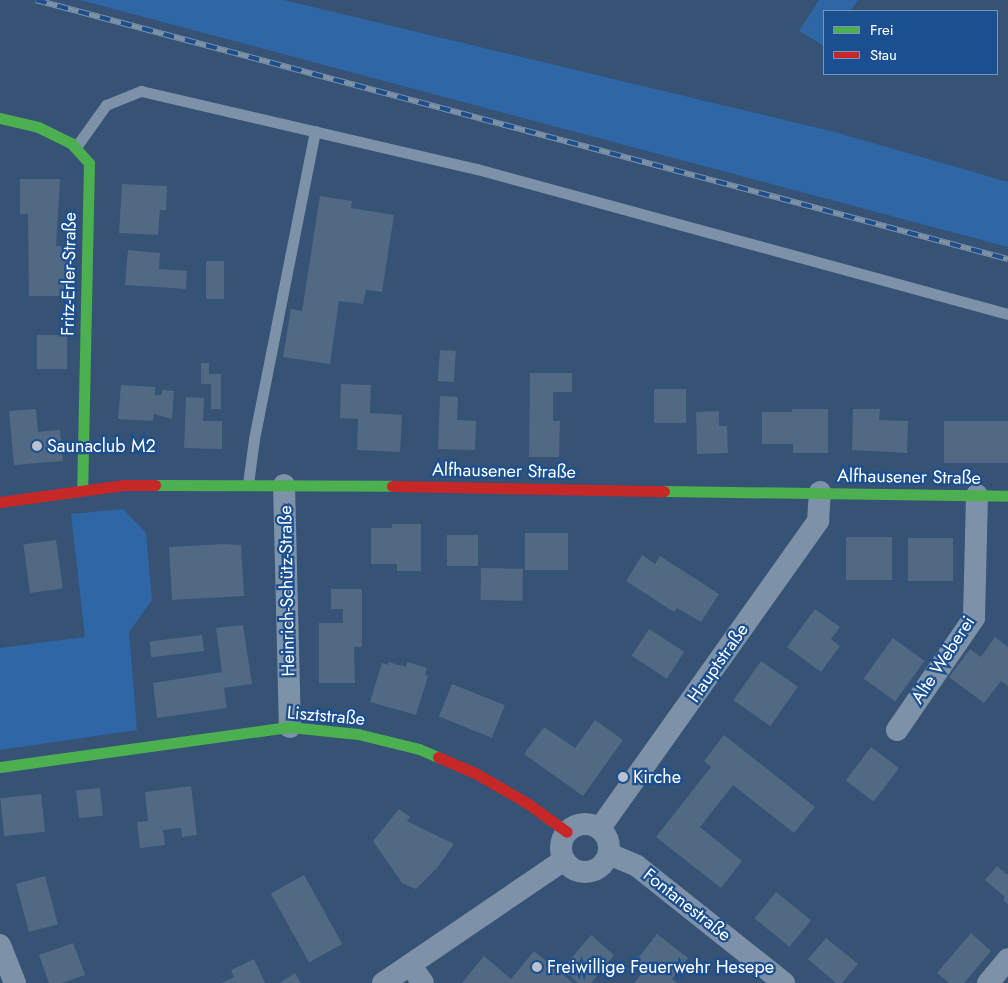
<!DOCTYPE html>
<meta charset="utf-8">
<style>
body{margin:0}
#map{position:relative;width:1008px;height:983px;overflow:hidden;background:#365274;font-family:Jost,sans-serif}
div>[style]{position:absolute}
.green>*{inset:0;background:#2f66a5}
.building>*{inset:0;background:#526984;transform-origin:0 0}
.lane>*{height:11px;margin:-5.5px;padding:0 5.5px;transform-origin:5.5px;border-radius:5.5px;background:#7d92a8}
.street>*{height:22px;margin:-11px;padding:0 11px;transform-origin:11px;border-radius:11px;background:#7d92a8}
.street>.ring{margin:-11px;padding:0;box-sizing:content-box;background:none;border:22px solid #7d92a8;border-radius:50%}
.fast>*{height:11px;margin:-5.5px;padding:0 5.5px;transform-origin:5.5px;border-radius:5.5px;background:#4caf50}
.jam>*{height:11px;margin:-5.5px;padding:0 5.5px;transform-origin:5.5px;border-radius:5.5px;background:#c62828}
.rail>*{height:5.5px;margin-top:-2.75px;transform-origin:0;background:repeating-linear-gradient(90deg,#1b4f8f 0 11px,#7e92a7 0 22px);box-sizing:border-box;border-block:1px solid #7e92a7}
.dots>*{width:14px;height:14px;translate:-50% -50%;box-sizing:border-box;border:2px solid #1b4f8f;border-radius:50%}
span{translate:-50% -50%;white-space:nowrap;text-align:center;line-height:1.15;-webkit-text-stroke:4.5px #1b4f8f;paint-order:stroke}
.street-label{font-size:18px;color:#fff}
.poi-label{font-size:18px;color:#fff}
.left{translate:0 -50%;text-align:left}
.legend{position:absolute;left:823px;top:10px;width:175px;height:65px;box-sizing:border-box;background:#1b4f8f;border:1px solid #7695bc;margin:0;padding:6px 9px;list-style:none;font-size:15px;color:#fff}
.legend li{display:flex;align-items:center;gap:10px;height:25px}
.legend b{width:25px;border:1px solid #7695bc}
</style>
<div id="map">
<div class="green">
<i style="clip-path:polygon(80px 0,284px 0,835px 132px,1008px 182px,1008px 247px)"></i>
<i style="clip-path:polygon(819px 0,858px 0,850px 11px,824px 11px,824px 46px,799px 31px)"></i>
<i style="clip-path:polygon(123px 509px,146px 533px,152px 600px,129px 632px,137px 730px,0 750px,0 648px,85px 637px,71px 514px)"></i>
</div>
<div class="building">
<i style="clip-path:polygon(20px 179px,60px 179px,56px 246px,69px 246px,70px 296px,29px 296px,28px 214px,20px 214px)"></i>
<i style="clip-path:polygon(122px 184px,167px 186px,166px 210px,160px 210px,158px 235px,119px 233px)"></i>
<i style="clip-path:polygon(320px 196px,352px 201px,351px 208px,394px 215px,382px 292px,366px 290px,363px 304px,339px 301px,330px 364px,283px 357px,291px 309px,302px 311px)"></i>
<i style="clip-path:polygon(128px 250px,160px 253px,159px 269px,187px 271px,186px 289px,125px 285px)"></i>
<i style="left:206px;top:261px;width:18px;height:38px"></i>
<i style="left:37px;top:335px;width:30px;height:34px"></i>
<i style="left:440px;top:350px;width:16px;height:31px;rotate:4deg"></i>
<i style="clip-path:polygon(201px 363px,209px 363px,209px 374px,221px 374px,221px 409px,211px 409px,211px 384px,201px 384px)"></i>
<i style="clip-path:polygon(530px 373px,572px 373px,572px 392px,553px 392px,553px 421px,560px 421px,559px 457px,529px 457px)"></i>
<i style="clip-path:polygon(341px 384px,371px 385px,370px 413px,402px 415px,400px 452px,357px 450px,358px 419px,340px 418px)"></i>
<i style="clip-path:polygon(121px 385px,155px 387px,155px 395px,162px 395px,162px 390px,174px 391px,172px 419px,154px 414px,153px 421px,118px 419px)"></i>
<i style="left:654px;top:389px;width:32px;height:34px"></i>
<i style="clip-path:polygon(440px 396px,458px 397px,457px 420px,476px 421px,475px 450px,438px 449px)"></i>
<i style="clip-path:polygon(186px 397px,204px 398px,203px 421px,222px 421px,222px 449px,184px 448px)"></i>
<i style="clip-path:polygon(36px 409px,38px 432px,60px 430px,63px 461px,14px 465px,9px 411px)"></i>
<i style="clip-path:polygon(792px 409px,828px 409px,828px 453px,793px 453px,793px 444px,762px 444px,762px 412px,792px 412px)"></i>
<i style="clip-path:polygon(853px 409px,880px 409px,879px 420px,908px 421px,907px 453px,852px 450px)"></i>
<i style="clip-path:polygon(719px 411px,719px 426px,727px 426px,728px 453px,697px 454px,696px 412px)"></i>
<i style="left:944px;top:421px;width:64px;height:42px"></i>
<i style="clip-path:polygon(392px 524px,421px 524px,421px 571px,397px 571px,397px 564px,371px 564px,371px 528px,392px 528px)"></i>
<i style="left:568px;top:533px;width:37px;height:43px;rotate:90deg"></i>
<i style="left:447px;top:535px;width:31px;height:31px"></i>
<i style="left:846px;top:537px;width:46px;height:43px"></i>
<i style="left:908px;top:538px;width:45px;height:43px"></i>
<i style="left:56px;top:540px;width:49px;height:33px;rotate:82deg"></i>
<i style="clip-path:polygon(223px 544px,241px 545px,244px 596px,172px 600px,169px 547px)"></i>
<i style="clip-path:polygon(642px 555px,655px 564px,660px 556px,719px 594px,701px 622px,677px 608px,674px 612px,626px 581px)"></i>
<i style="left:481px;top:568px;width:42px;height:32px;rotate:1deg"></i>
<i style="clip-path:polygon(331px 589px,362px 589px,362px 647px,354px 647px,355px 683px,319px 683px,319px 623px,343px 623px,343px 609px,331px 609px)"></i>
<i style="clip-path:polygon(815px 609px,840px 627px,831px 639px,840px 646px,821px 672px,787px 647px)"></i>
<i style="clip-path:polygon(243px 625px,252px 684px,224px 688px,227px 708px,157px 718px,153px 683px,222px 672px,216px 628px)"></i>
<i style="left:649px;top:629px;width:42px;height:32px;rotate:33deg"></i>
<i style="left:202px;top:635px;width:16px;height:53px;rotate:83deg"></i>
<i style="clip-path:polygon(995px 637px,1008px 647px,1008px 686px,1001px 681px,984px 703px,949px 677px,970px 649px,981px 657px)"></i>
<i style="left:893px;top:638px;width:39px;height:50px;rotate:36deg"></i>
<i style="left:761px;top:661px;width:45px;height:48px;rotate:35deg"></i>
<i style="clip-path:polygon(388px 662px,406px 667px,407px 662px,427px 668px,425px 675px,428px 676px,416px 715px,370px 702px,382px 663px,388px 665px)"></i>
<i style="left:452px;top:684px;width:57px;height:35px;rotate:22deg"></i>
<i style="clip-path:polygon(595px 720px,623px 740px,583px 796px,524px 754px,544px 727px,575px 748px)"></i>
<i style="clip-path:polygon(724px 735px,815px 807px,794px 833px,733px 785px,700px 827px,742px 861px,721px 888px,656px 837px,711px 767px,704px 761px)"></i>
<i style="left:871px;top:747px;width:35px;height:42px;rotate:37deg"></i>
<i style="clip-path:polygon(191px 786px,197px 835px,182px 837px,181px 828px,163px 830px,165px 845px,140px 848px,137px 822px,148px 821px,145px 792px)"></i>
<i style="left:100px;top:788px;width:28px;height:24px;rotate:84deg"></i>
<i style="left:41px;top:794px;width:38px;height:41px;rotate:84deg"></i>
<i style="clip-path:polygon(399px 809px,410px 817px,407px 821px,454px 844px,437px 868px,416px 889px,402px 883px,373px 841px)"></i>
<i style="clip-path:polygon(997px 866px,1008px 875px,1008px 904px,1003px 900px,1005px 897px,985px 880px)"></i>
<i style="left:304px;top:875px;width:79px;height:38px;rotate:61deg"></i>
<i style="left:45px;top:876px;width:50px;height:30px;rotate:75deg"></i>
<i style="left:776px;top:892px;width:45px;height:34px;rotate:39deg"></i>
<i style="clip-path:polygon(971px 933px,991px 951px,964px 983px,949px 983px,937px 973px)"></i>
<i style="clip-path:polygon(657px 934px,688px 958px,672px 979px,678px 983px,634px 983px,645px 970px,635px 962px)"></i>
<i style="clip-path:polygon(591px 935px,614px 955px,591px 983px,578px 983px,562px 969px)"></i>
<i style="clip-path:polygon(826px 938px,858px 964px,842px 983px,836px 983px,808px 959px)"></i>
<i style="clip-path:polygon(73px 943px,85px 975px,62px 983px,49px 983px,39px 955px)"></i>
<i style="clip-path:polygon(534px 951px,573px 983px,462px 983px,484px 956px,511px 979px)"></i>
<i style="clip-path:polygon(254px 959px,265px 983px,221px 983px,234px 977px,231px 970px)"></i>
<i style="clip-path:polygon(295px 973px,301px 983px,279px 983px)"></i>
</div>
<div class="lane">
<i style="left:76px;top:147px;width:52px;rotate:-54.5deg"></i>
<i style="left:106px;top:105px;width:38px;rotate:-22deg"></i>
<i style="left:141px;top:91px;width:345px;rotate:13.1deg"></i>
<i style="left:477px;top:169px;width:550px;rotate:15.27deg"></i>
<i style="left:248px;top:484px;width:45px;rotate:-82.4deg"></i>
<i style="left:254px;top:439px;width:314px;rotate:-78.8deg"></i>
</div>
<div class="street">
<i style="left:284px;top:485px;width:242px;rotate:88.6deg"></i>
<i style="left:897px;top:730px;width:136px;rotate:-55.5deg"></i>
<i style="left:974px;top:618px;width:123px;rotate:-88.6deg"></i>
<i class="ring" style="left:561px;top:824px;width:26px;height:26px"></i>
<i style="left:600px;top:828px;width:377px;rotate:-54.6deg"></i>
<i style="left:818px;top:521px;width:29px;rotate:-86deg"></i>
<i style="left:609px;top:854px;width:30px;rotate:23deg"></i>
<i style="left:637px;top:866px;width:188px;rotate:38.5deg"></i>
<i style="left:0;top:945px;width:41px;rotate:68.5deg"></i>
<i style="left:410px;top:965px;width:22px;rotate:54deg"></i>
<i style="left:383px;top:983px;width:219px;rotate:-34.2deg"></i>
<i style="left:988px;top:983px;width:31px;rotate:-50deg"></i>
</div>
<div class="fast">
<i style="left:0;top:118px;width:39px;rotate:13deg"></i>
<i style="left:38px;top:127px;width:37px;rotate:26deg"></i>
<i style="left:71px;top:143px;width:27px;rotate:48deg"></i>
<i style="left:89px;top:163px;width:325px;rotate:91.2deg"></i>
<i style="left:155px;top:485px;width:237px;rotate:0.2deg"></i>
<i style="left:664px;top:491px;width:344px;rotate:0.8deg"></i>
<i style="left:0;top:767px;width:293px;rotate:-7.9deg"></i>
<i style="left:290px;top:727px;width:68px;rotate:5.9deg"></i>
<i style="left:358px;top:734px;width:63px;rotate:13.8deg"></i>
<i style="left:419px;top:749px;width:21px;rotate:23deg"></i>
</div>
<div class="jam">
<i style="left:392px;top:486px;width:272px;rotate:1.1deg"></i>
<i style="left:0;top:502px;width:125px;rotate:-7.8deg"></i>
<i style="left:124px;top:485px;width:31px"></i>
<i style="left:438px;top:757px;width:40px;rotate:23.4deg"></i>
<i style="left:475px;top:773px;width:60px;rotate:30deg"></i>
<i style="left:527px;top:803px;width:49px;rotate:35.9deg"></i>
</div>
<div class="rail">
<i style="left:36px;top:0;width:1006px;rotate:14.92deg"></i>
</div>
<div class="dots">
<i style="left:37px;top:446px;background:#b9c2ce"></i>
<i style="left:623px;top:777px;background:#b9c2ce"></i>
<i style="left:537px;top:967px;background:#b9c2ce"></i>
</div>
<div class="street-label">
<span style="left:69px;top:274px;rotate:-89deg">Fritz-Erler-Straße</span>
<span style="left:504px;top:471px;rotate:1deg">Alfhausener Straße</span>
<span style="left:909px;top:477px;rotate:1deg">Alfhausener Straße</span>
<span style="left:287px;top:591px;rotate:-91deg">Heinrich-Schütz-Straße</span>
<span style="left:943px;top:660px;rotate:-57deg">Alte Weberei</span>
<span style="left:718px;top:663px;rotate:-55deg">Hauptstraße</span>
<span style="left:326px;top:716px;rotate:5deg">Lisztstraße</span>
<span style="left:687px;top:905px;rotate:38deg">Fontanestraße</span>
</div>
<div class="poi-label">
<span class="left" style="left:47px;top:446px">Saunaclub M2</span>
<span class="left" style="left:633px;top:777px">Kirche</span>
<span class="left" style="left:547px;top:967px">Freiwillige Feuerwehr Hesepe</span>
</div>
<ul class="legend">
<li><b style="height:6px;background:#4caf50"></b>Frei</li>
<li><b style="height:6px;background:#c62828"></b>Stau</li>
</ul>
</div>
